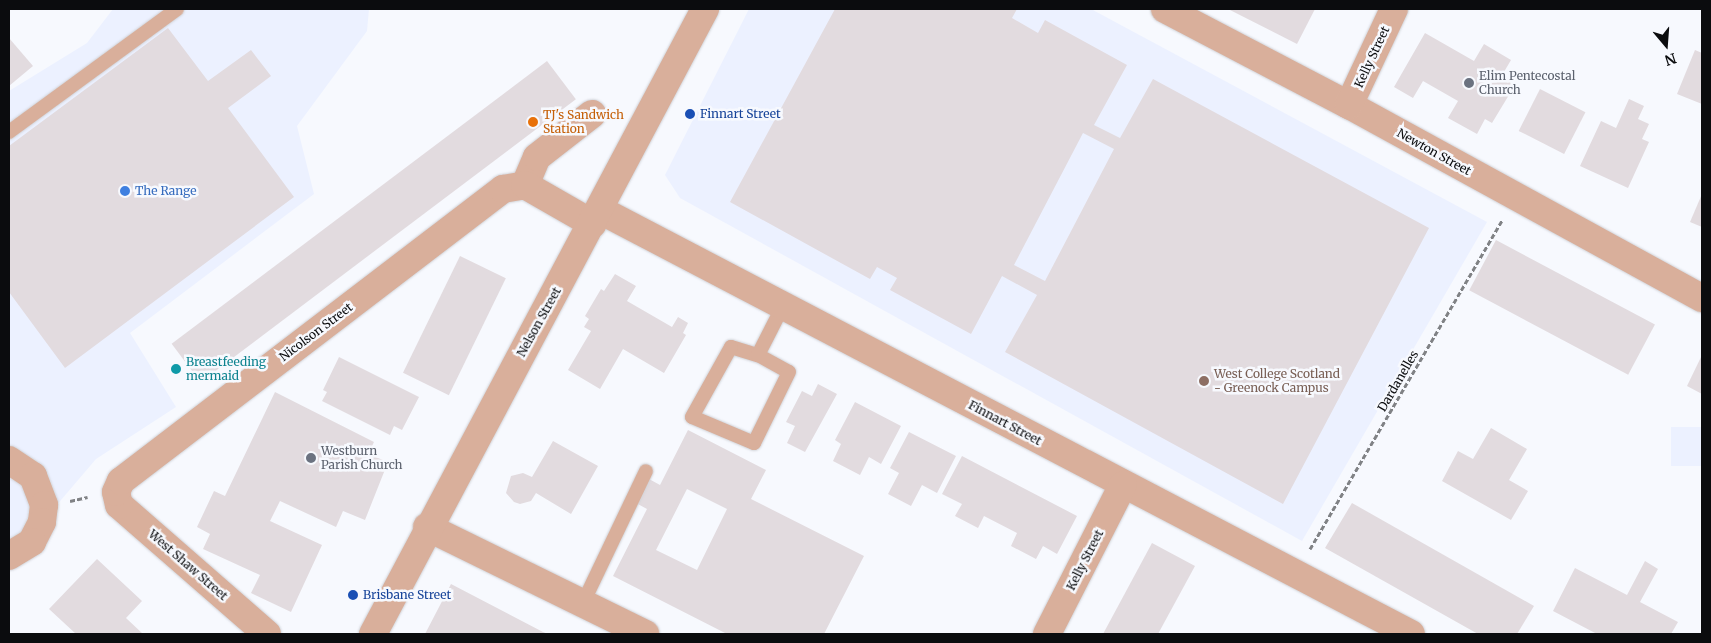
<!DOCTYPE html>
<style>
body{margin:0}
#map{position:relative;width:1711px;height:643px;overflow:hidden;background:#f7f9fe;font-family:Merriweather,serif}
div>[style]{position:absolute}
.built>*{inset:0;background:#ecf1ff;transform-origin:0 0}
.building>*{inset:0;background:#e2dbdf;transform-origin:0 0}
.path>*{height:3px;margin-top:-1.5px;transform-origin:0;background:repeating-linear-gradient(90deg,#808285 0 5px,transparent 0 7.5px)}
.roads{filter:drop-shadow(0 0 1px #d1d3d8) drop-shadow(0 0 1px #d1d3d8)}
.lane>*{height:14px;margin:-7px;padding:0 7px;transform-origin:7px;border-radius:7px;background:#d9af9b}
.street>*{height:28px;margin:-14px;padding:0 14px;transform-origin:14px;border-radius:14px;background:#d9af9b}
.dots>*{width:14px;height:14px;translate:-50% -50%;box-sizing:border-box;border:2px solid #f7f9fe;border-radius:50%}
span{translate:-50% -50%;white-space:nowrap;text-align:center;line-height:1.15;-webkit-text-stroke:5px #f7f9fe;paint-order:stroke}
.street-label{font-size:12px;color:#0b0c0e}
.worship-label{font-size:12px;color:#5b616d}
.left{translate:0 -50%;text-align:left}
.transit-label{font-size:12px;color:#164399}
.food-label{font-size:12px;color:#c56008}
.shop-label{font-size:12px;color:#366cbe}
.culture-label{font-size:12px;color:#0d838f}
.education-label{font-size:12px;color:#785e54}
.frame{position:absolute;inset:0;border:10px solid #0b0c0e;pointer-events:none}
.north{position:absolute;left:1641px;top:20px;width:50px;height:50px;-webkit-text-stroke:4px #f7f9fe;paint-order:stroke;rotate:162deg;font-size:14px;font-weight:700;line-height:20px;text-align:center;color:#0b0c0e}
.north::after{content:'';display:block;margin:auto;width:18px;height:22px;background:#0b0c0e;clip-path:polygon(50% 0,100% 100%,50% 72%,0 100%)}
</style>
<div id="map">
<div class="built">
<i style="clip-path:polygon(113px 9px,369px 9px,367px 31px,297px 126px,314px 194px,130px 333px,176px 407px,96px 459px,9px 561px,9px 91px,87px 43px)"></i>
<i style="clip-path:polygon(749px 9px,1091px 9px,1487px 222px,1302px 541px,680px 198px,665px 175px)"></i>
<i style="left:1702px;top:427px;width:39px;height:31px;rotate:90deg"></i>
</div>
<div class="building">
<i style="clip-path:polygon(evenodd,835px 9px,1017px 9px,1012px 18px,1038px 33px,1045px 20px,1127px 65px,1094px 125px,1120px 138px,1153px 79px,1429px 228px,1283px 504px,1005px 352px,1037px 295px,1002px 276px,971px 334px,890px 290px,897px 278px,877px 267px,870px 279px,730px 202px,835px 9px,1083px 133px,1114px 149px,1045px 281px,1014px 265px,1083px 133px)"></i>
<i style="clip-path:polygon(1228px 9px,1315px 9px,1297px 44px)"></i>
<i style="clip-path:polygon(168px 28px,208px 81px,251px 50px,271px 76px,228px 108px,294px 197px,65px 368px,9px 292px,9px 146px)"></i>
<i style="clip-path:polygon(1425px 33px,1474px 61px,1484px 44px,1511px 60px,1501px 77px,1515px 85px,1492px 123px,1485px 119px,1477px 134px,1448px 118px,1458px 101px,1423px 81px,1413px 98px,1394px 87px)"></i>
<i style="clip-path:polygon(9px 38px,33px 66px,9px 86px)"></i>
<i style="clip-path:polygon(1695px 50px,1702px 53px,1702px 104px,1677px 94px)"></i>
<i style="left:547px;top:61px;width:48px;height:470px;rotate:53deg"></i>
<i style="left:1540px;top:89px;width:51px;height:47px;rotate:27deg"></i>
<i style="clip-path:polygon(1629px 99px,1644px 106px,1638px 119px,1649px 124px,1642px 139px,1649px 142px,1628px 188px,1580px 166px,1601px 121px,1616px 128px)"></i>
<i style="clip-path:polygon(1702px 194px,1702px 227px,1690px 222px)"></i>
<i style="left:1496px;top:240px;width:180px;height:57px;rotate:28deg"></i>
<i style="left:460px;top:256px;width:51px;height:130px;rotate:26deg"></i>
<i style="clip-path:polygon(615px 274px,636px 286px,627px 301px,672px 327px,678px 317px,688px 323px,683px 333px,686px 335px,664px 373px,623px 349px,600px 389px,568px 370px,591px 331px,584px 327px,589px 319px,585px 316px,601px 289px,604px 291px)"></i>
<i style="clip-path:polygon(1702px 355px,1702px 394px,1687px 386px)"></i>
<i style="clip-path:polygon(339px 357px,419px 397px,402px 430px,394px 426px,390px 435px,322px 401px,327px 392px,323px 390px)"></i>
<i style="clip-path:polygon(818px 384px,837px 394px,805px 452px,787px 443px,795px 426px,786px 422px,802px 391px,812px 396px)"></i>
<i style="clip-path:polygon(275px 392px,374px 442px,368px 454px,388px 462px,365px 520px,343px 511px,336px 527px,280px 501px,270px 521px,322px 545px,291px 612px,251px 593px,260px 575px,203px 549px,210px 534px,197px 527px,214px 491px,225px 496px)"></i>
<i style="clip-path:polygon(855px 402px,901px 426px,881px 464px,869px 457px,860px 475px,833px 461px,841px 444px,835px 440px)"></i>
<i style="clip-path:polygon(1491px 428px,1527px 449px,1509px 480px,1528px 491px,1511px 520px,1442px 481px,1458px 451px,1473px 459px)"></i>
<i style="clip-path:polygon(evenodd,688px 430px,766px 470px,751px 499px,864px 556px,824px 634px,727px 634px,613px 576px,647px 509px,636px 503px,649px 479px,660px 485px,688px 430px,687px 489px,727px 509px,697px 570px,656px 550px,687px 489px)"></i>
<i style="clip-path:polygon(909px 432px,956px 456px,937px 493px,922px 485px,911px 506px,888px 494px,899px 473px,890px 468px)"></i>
<i style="clip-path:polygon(553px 441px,598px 466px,571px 514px,536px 493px,531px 501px,520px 504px,514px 502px,506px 493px,511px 476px,523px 473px,532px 477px)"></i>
<i style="clip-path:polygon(962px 456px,1077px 516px,1057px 554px,1043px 546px,1036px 559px,1011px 546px,1017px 533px,984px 516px,978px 528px,955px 516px,962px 504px,942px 494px)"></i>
<i style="clip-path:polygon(1352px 503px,1534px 606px,1517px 634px,1478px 634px,1325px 548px)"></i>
<i style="clip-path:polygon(1152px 543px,1195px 566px,1158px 634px,1103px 634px)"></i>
<i style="clip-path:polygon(97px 559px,142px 601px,126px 618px,143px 634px,76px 634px,49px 609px)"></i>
<i style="clip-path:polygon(1645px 561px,1658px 569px,1640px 602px,1678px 622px,1671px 634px,1597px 634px,1553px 611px,1575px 568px,1627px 595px)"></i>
<i style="clip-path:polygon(451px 584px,543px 632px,548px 634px,425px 634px)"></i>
</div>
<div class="path">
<i style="left:70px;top:501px;width:18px;rotate:-13deg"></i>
<i style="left:1310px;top:549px;width:381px;rotate:-59.7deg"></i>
</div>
<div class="roads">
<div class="lane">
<i style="left:9px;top:132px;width:208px;rotate:-36.2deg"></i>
<i style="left:731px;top:347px;width:28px;rotate:17deg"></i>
<i style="left:758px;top:355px;width:35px;rotate:29deg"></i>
<i style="left:789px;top:372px;width:79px;rotate:116.2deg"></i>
<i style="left:754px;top:443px;width:67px;rotate:-157.2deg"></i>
<i style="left:692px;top:417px;width:80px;rotate:-60.9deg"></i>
<i style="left:758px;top:355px;width:55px;rotate:-63deg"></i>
<i style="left:583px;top:603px;width:146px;rotate:-64.5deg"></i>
</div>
<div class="street">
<i style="left:1165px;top:9px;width:208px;rotate:27.6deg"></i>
<i style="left:1349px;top:105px;width:402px;rotate:28.7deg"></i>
<i style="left:1349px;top:105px;width:106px;rotate:-64.9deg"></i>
<i style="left:525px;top:185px;width:30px;rotate:-67deg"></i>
<i style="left:537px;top:157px;width:70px;rotate:-38deg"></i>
<i style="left:600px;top:210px;width:915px;rotate:27.6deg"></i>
<i style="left:9px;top:460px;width:29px;rotate:34deg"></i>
<i style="left:33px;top:476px;width:31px;rotate:69deg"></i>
<i style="left:44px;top:505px;width:17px;rotate:97deg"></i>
<i style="left:42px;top:522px;width:22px;rotate:117deg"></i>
<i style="left:32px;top:542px;width:27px;rotate:149deg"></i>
<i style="left:427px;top:527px;width:243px;rotate:26.1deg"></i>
<i style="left:267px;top:634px;width:196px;rotate:-138.9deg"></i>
<i style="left:119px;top:505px;width:13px;rotate:-103deg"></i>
<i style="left:116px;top:492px;width:12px;rotate:-66deg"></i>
<i style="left:121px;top:481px;width:481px;rotate:-37.4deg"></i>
<i style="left:503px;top:189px;width:22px;rotate:-10deg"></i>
<i style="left:525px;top:185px;width:78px;rotate:29.8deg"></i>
<i style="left:373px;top:634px;width:708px;rotate:-62.02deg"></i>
<i style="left:1047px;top:634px;width:167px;rotate:-63deg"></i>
</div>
</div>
<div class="dots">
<i style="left:1469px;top:83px;background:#6b7280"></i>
<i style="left:690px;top:114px;background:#1a4fb4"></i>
<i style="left:533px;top:122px;background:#e8710a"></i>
<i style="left:125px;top:191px;background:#3f7fe0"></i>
<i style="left:176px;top:369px;background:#0f9aa8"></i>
<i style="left:1204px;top:381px;background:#8d6e63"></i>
<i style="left:311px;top:458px;background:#6b7280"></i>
<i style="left:353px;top:595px;background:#1a4fb4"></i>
</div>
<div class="street-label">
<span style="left:1372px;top:57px;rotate:-65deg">Kelly Street</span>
<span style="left:1434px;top:152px;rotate:29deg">Newton Street</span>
<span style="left:539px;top:322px;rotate:-61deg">Nelson Street</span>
<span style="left:316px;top:332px;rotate:-37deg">Nicolson Street</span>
<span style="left:1398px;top:381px;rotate:-60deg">Dardanelles</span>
<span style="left:1005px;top:423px;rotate:28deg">Finnart Street</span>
<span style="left:1085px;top:560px;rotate:-63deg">Kelly Street</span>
<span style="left:188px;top:565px;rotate:41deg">West Shaw Street</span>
</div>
<div class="worship-label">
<span class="left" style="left:1479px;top:83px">Elim Pentecostal<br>Church</span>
<span class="left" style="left:321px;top:458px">Westburn<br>Parish Church</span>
</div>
<div class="transit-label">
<span class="left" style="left:700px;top:114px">Finnart Street</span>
<span class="left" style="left:363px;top:595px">Brisbane Street</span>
</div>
<div class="food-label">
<span class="left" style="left:543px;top:122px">TJ's Sandwich<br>Station</span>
</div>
<div class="shop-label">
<span class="left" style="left:135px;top:191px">The Range</span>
</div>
<div class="culture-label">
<span class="left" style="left:186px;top:369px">Breastfeeding<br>mermaid</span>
</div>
<div class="education-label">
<span class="left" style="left:1214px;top:381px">West College Scotland<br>- Greenock Campus</span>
</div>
<div class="frame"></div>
<div class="north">N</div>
</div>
